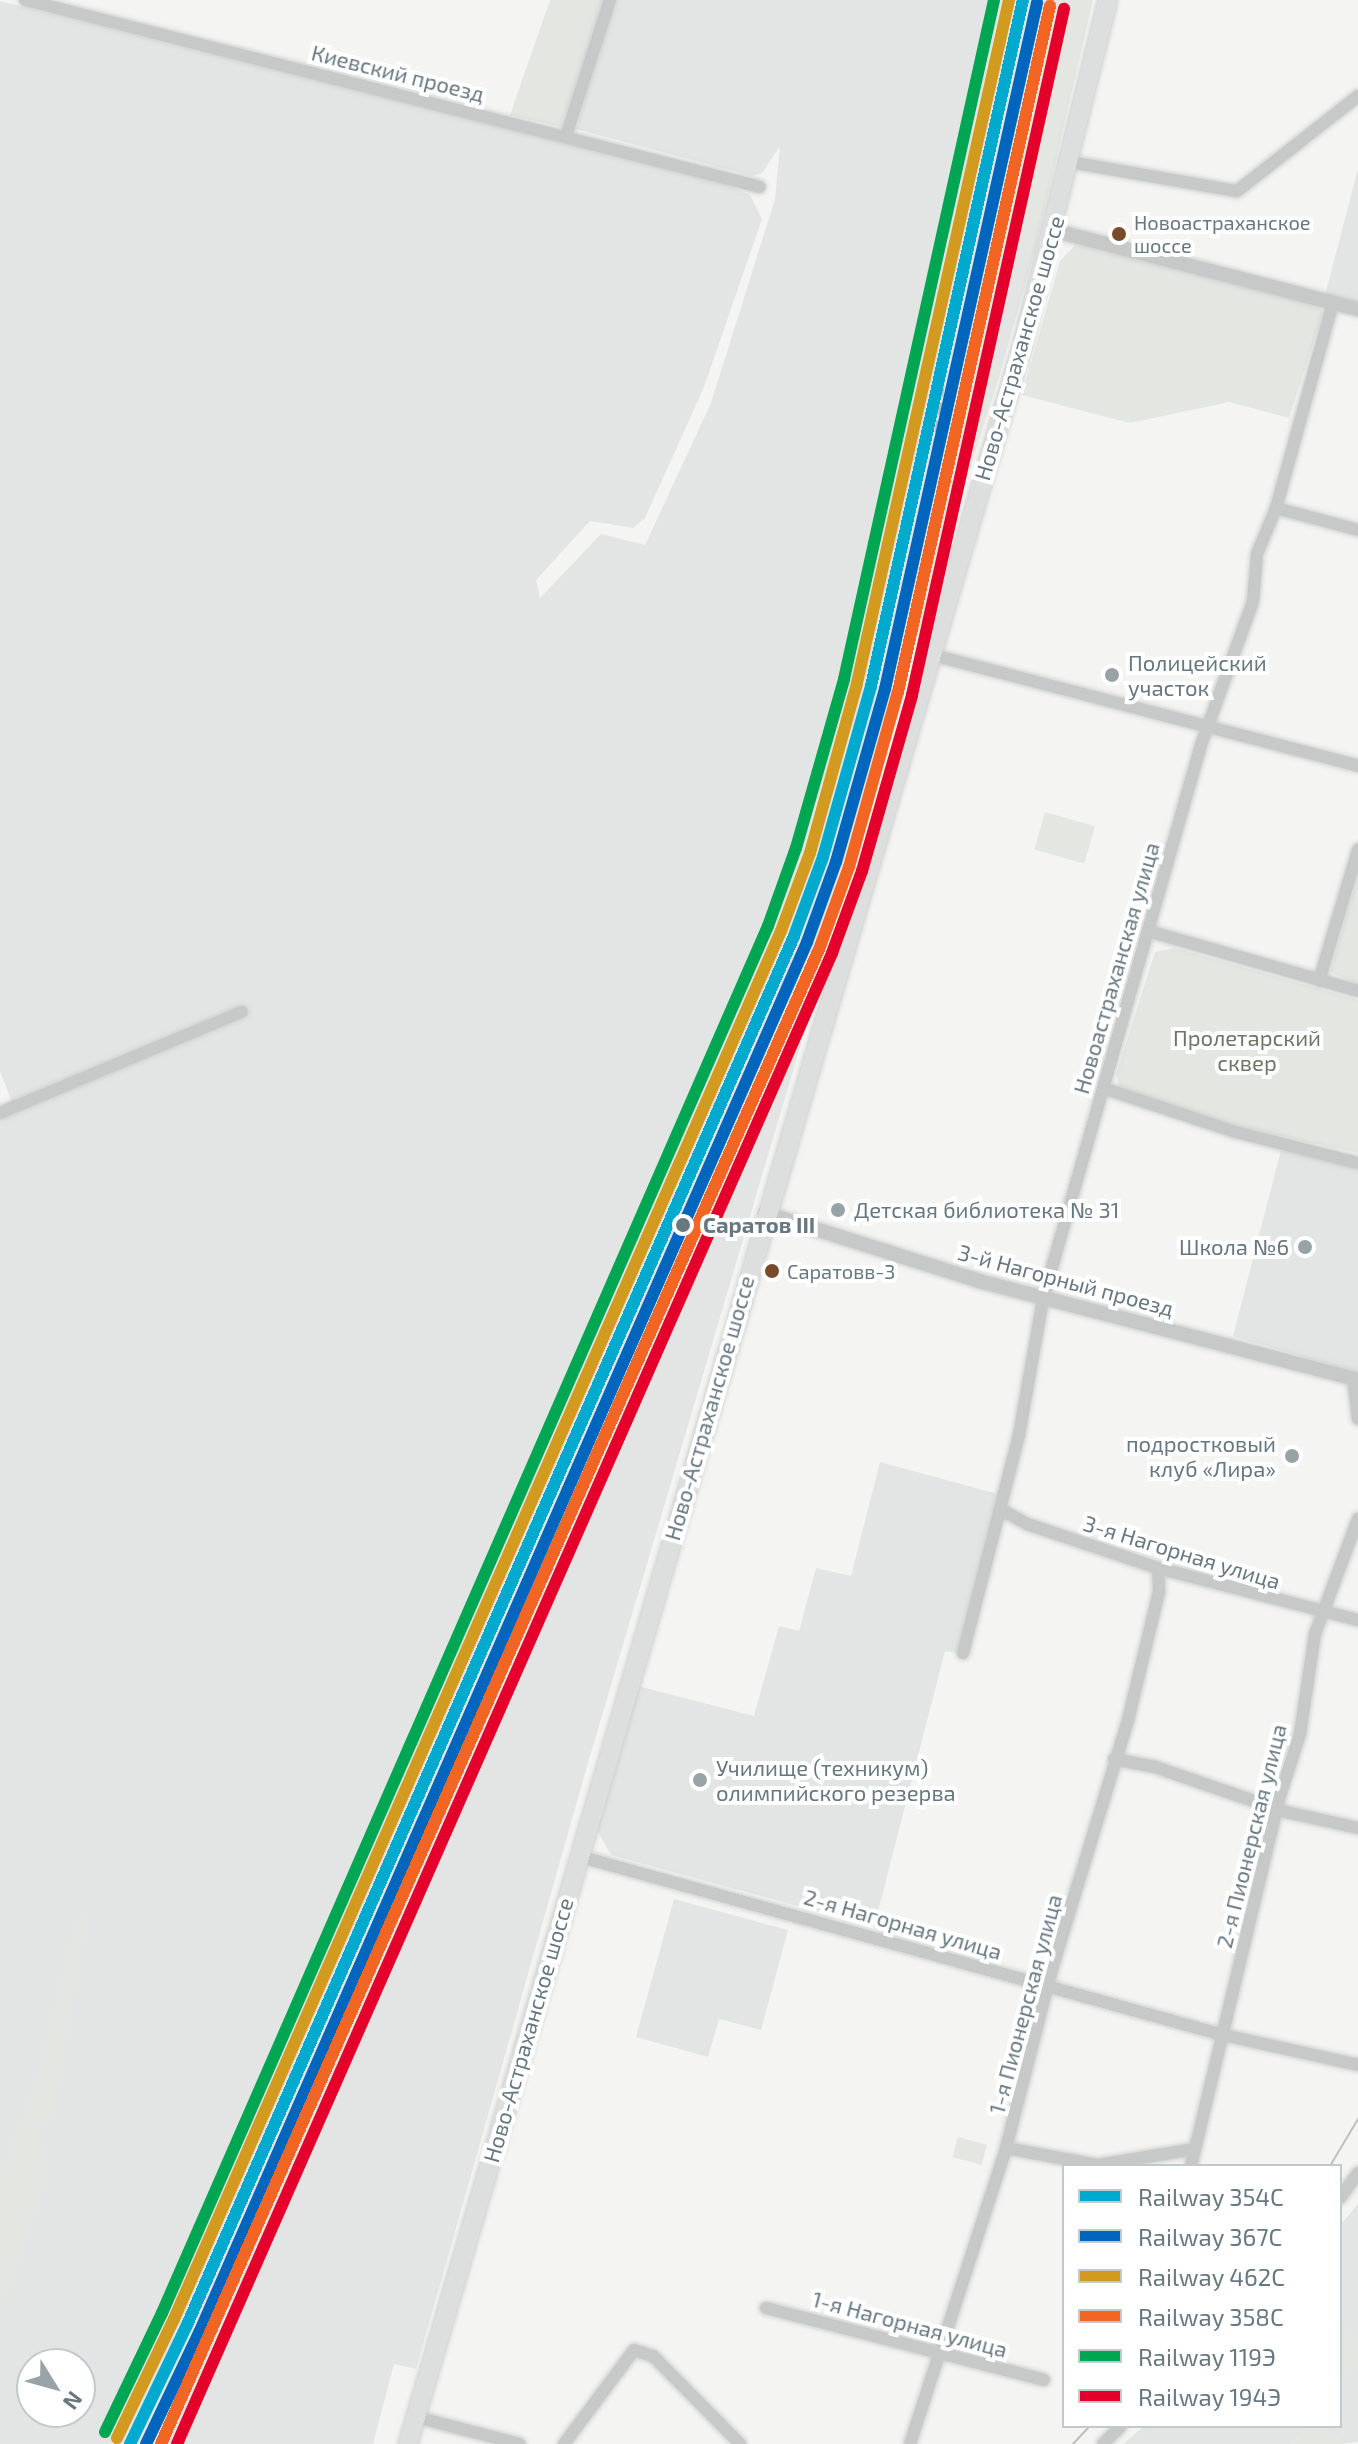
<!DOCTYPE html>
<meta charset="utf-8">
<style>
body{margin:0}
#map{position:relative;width:1358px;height:2444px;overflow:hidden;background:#f4f4f3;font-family:"Exo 2",sans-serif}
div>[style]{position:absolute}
.built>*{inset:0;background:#e3e5e4}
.green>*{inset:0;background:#e3e6e1;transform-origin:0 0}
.roads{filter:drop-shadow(0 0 2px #cfd0d0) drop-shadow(0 0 2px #cfd0d0)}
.minor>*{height:12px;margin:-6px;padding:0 6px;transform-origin:6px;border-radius:6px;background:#c7c9c9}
.tertiary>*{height:14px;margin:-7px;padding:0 7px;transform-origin:7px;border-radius:7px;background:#c7c9c9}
.primary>*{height:18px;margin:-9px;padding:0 9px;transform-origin:9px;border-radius:9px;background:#dddede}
.tram>*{height:2px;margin:-1px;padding:0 1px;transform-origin:1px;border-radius:1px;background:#bdbebf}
.rail>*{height:4px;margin-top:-2px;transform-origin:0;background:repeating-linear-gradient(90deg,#bdbebf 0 12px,transparent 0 18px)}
.rail-1>*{height:12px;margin:-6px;padding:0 6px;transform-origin:6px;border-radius:6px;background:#00a9ce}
.rail-2>*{height:12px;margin:-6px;padding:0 6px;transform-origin:6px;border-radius:6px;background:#0065bd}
.rail-3>*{height:12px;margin:-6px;padding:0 6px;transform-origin:6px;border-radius:6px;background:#d39a20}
.rail-4>*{height:12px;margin:-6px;padding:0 6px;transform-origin:6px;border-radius:6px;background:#f26522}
.rail-5>*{height:12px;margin:-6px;padding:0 6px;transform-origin:6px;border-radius:6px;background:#00a651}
.rail-6>*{height:12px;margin:-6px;padding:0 6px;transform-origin:6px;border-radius:6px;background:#e4002b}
.dots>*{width:22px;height:22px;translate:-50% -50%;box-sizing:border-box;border:4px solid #fff;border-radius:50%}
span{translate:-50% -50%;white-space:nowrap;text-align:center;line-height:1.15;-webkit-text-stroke:8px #fff;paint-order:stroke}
.bus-label{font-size:20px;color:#677880}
.left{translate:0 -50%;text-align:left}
.street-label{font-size:22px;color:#677880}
.poi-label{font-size:22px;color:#677880}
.right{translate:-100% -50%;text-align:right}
.park-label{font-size:22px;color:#6b7865}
.stop-label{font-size:22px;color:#677880;font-weight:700}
.legend{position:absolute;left:1062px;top:2164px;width:280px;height:264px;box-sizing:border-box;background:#fff;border:2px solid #c2c9cc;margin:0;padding:10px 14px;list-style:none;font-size:24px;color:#677880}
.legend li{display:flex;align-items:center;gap:16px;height:40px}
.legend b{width:40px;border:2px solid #c2c9cc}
.north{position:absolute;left:16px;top:2348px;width:80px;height:80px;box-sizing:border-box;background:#fff;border:2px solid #c2c9cc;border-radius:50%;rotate:127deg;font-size:22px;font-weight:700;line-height:32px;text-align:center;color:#677880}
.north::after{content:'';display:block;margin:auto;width:28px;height:36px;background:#98a3a8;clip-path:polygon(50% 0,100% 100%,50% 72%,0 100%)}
</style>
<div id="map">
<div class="built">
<i style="clip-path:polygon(evenodd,614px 0,1046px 0,995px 241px,1035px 250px,1001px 370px,974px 341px,873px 778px,814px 949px,828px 953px,588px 1763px,416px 2369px,394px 2364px,373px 2444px,165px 2444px,170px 2413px,152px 2417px,138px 2444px,0 2444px,0 1106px,11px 1100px,0 1071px,0 1px,713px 179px,750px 195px,762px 219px,704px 387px,645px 518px,633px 528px,590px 521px,536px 580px,540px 598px,601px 534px,645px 545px,711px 403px,775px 199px,780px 146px,762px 173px,752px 176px,576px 129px,614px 0,32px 2364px,80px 2364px,80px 2412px,32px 2412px,32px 2364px)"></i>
<i style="clip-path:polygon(1358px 169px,1358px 303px,1325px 295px)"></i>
<i style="clip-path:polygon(1281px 1150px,1358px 1165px,1358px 1373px,1233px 1336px)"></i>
<i style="clip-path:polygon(880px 1462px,998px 1494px,957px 1653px,945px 1651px,874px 1927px,611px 1855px,597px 1830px,638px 1686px,754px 1716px,779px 1626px,799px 1631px,816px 1568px,851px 1576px)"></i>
<i style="clip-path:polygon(674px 1899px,788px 1930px,761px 2030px,719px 2019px,708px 2057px,636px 2037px)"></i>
<i style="clip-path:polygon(1358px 2204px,1358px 2442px,1342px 2444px,1325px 2426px,1340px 2426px,1340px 2225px)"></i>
<i style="clip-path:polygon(1144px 2426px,1310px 2426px,1291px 2444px,1123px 2444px)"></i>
</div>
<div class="green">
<i style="clip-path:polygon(550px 0,606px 0,561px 127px,510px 115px)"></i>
<i style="clip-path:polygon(1046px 0,1093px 0,1035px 250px,995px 242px)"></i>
<i style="clip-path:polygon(1075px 245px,1093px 245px,1318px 305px,1323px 313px,1289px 418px,1229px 402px,1130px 423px,1022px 395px,1060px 261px)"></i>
<i style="clip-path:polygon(974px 340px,1001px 370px,873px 778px)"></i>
<i style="left:1045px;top:812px;width:52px;height:39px;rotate:16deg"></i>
<i style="clip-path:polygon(1358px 876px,1358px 984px,1330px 972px)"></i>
<i style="clip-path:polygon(1175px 948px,1358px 1000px,1358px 1153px,1231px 1125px,1120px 1087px,1116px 1075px,1155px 952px)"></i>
<i style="clip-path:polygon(86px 1916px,52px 2114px,37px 2127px,45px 2166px,37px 2208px,24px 2216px,28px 2226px,7px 2296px,0 2297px,0 2178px,38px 2079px,77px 1920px)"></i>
<i style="left:958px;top:2137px;width:30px;height:21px;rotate:15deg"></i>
<i style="clip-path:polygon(1340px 2321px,1358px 2340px,1358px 2364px,1340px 2381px)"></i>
<i style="clip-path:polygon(191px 2329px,195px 2330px,165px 2444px,138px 2444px)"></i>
<i style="clip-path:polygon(1310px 2426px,1325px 2426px,1342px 2444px,1291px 2444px)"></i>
</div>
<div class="roads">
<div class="minor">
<i style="left:25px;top:0;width:758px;rotate:14.27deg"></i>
<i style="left:566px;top:136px;width:143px;rotate:-72.1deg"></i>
<i style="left:1070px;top:162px;width:169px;rotate:9.9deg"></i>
<i style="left:1237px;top:191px;width:154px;rotate:-38.1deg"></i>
<i style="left:1276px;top:508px;width:85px;rotate:15deg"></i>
<i style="left:929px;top:654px;width:443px;rotate:14.6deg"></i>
<i style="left:1148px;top:931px;width:218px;rotate:15.9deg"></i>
<i style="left:1319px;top:981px;width:137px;rotate:-73.4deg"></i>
<i style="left:1103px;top:1088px;width:136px;rotate:18.4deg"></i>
<i style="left:1232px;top:1131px;width:130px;rotate:14.3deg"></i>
<i style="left:0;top:1113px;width:262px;rotate:-22.7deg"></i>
<i style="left:1353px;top:1378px;width:41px;rotate:83deg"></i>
<i style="left:1000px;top:1509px;width:31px;rotate:29deg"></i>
<i style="left:1027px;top:1524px;width:138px;rotate:18.6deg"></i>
<i style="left:1158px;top:1568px;width:207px;rotate:14.6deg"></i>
<i style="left:963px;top:1653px;width:225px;rotate:-75.6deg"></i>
<i style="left:1019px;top:1435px;width:138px;rotate:-80deg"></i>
<i style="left:1043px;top:1299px;width:576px;rotate:-74.08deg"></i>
<i style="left:1201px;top:745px;width:153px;rotate:-70.1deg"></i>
<i style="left:1253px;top:601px;width:47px;rotate:-85.1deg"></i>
<i style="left:1257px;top:554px;width:50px;rotate:-67.6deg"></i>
<i style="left:1276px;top:508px;width:214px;rotate:-74.5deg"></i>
<i style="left:1114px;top:1759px;width:42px;rotate:11deg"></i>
<i style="left:1155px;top:1767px;width:139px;rotate:19deg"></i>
<i style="left:1286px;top:1812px;width:74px;rotate:12.5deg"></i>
<i style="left:578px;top:1856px;width:669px;rotate:15.51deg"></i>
<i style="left:1223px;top:2035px;width:138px;rotate:12.5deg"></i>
<i style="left:1006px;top:2148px;width:94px;rotate:10.5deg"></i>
<i style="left:1098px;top:2165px;width:98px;rotate:-9.4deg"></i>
<i style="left:1191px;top:2166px;width:381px;rotate:-76.5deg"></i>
<i style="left:1280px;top:1796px;width:65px;rotate:-72.1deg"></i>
<i style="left:1300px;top:1734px;width:101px;rotate:-81.5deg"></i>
<i style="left:1315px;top:1634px;width:123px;rotate:-69.5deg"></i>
<i style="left:1340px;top:2198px;width:31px;rotate:-54deg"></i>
<i style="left:766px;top:2308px;width:287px;rotate:14.5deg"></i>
<i style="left:416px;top:2417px;width:107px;rotate:14.6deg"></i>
<i style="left:564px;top:2444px;width:117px;rotate:-53.3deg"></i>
<i style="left:634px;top:2350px;width:20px;rotate:18deg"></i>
<i style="left:653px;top:2356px;width:124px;rotate:45.3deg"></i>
<i style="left:910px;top:2444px;width:311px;rotate:-72deg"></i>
<i style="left:1006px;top:2148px;width:185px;rotate:-75.6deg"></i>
<i style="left:1052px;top:1969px;width:260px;rotate:-73deg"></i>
<i style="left:1128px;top:1720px;width:132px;rotate:-76.4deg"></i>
<i style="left:1159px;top:1592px;width:24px;rotate:-92deg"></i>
<i style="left:1103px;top:2444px;width:25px;rotate:-45deg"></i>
</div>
<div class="tertiary">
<i style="left:1052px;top:230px;width:316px;rotate:14.5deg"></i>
<i style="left:765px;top:1213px;width:225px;rotate:17.6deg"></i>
<i style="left:979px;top:1281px;width:392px;rotate:14.6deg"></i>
</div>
<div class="primary">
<i style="left:408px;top:2444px;width:2189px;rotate:-73.68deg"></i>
<i style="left:1023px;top:343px;width:353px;rotate:-76.1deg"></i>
</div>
</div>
<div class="tram">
<i style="left:1330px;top:2166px;width:55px;rotate:-59.2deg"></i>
<i style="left:1073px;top:2444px;width:25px;rotate:-47deg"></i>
</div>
<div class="rail">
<i style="left:927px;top:504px;width:176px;rotate:-82.5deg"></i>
</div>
<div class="rail-1">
<i style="left:130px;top:2444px;width:132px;rotate:-64.4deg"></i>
<i style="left:187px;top:2325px;width:1516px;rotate:-66.39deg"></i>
<i style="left:794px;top:936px;width:84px;rotate:-69.8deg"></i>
<i style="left:823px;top:857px;width:178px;rotate:-74.3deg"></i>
<i style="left:871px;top:686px;width:703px;rotate:-77.51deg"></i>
</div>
<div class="rail-2">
<i style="left:146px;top:2444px;width:125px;rotate:-64.5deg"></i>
<i style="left:200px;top:2331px;width:1516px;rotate:-66.39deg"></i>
<i style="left:807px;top:942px;width:85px;rotate:-70.1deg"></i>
<i style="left:836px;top:862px;width:180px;rotate:-74.2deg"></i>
<i style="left:885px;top:689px;width:703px;rotate:-77.51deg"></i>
</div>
<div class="rail-3">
<i style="left:117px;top:2438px;width:132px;rotate:-64.4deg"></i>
<i style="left:174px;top:2319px;width:1515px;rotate:-66.38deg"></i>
<i style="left:781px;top:931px;width:83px;rotate:-69.6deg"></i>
<i style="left:810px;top:853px;width:176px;rotate:-74.5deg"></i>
<i style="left:857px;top:683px;width:700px;rotate:-77.45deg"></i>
</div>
<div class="rail-4">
<i style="left:161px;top:2444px;width:1636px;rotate:-66.24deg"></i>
<i style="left:820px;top:947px;width:85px;rotate:-70.1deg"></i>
<i style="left:849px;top:867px;width:182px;rotate:-74.4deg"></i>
<i style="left:898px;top:692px;width:703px;rotate:-77.51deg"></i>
</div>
<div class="rail-5">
<i style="left:105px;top:2432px;width:132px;rotate:-64.4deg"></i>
<i style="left:162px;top:2313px;width:1514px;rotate:-66.4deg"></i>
<i style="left:768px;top:926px;width:83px;rotate:-70.3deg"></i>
<i style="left:796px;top:848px;width:176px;rotate:-74.1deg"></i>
<i style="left:844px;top:679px;width:695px;rotate:-77.54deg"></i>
</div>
<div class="rail-6">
<i style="left:177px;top:2444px;width:1629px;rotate:-66.28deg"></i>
<i style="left:832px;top:953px;width:87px;rotate:-69.9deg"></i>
<i style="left:862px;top:871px;width:183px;rotate:-74.1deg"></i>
<i style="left:912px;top:695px;width:703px;rotate:-77.51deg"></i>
</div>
<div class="dots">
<i style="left:1119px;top:234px;background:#7a4b2a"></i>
<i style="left:1112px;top:675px;background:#98a3a8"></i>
<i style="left:838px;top:1210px;background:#98a3a8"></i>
<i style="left:683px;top:1225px;background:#677880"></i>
<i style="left:1305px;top:1247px;background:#98a3a8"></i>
<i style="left:772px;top:1271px;background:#7a4b2a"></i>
<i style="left:1292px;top:1456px;background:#98a3a8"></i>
<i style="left:700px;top:1780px;background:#98a3a8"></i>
</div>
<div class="bus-label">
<span class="left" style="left:1134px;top:234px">Новоастраханское<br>шоссе</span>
<span class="left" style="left:787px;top:1271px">Саратовв-3</span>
</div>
<div class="street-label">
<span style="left:398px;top:73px;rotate:14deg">Киевский проезд</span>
<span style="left:1019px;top:348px;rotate:-74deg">Ново-Астраханское шоссе</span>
<span style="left:1116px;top:968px;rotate:-74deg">Новоастраханская улица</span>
<span style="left:1066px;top:1280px;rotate:15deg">3-й Нагорный проезд</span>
<span style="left:709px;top:1408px;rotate:-74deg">Ново-Астраханское шоссе</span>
<span style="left:1182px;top:1552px;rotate:17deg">3-я Нагорная улица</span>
<span style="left:1251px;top:1836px;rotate:-76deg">2-я Пионерская улица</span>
<span style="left:903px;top:1924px;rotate:16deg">2-я Нагорная улица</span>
<span style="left:1025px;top:2004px;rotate:-75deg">1-я Пионерская улица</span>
<span style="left:528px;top:2030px;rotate:-74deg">Ново-Астраханское шоссе</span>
<span style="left:910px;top:2324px;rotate:15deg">1-я Нагорная улица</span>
</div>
<div class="poi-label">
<span class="left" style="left:1128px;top:675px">Полицейский<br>участок</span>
<span class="left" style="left:854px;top:1210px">Детская библиотека № 31</span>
<span class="right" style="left:1289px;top:1247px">Школа №6</span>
<span class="right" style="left:1276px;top:1456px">подростковый<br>клуб «Лира»</span>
<span class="left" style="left:716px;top:1780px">Училище (техникум)<br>олимпийского резерва</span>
</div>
<div class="park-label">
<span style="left:1247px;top:1050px">Пролетарский<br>сквер</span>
</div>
<div class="stop-label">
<span class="left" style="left:703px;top:1225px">Саратов III</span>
</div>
<ul class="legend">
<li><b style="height:10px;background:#00a9ce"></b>Railway 354С</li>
<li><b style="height:10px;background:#0065bd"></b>Railway 367С</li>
<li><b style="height:10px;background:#d39a20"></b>Railway 462С</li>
<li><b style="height:10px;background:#f26522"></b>Railway 358С</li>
<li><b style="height:10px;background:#00a651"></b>Railway 119Э</li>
<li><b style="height:10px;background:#e4002b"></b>Railway 194Э</li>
</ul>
<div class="north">N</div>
</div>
